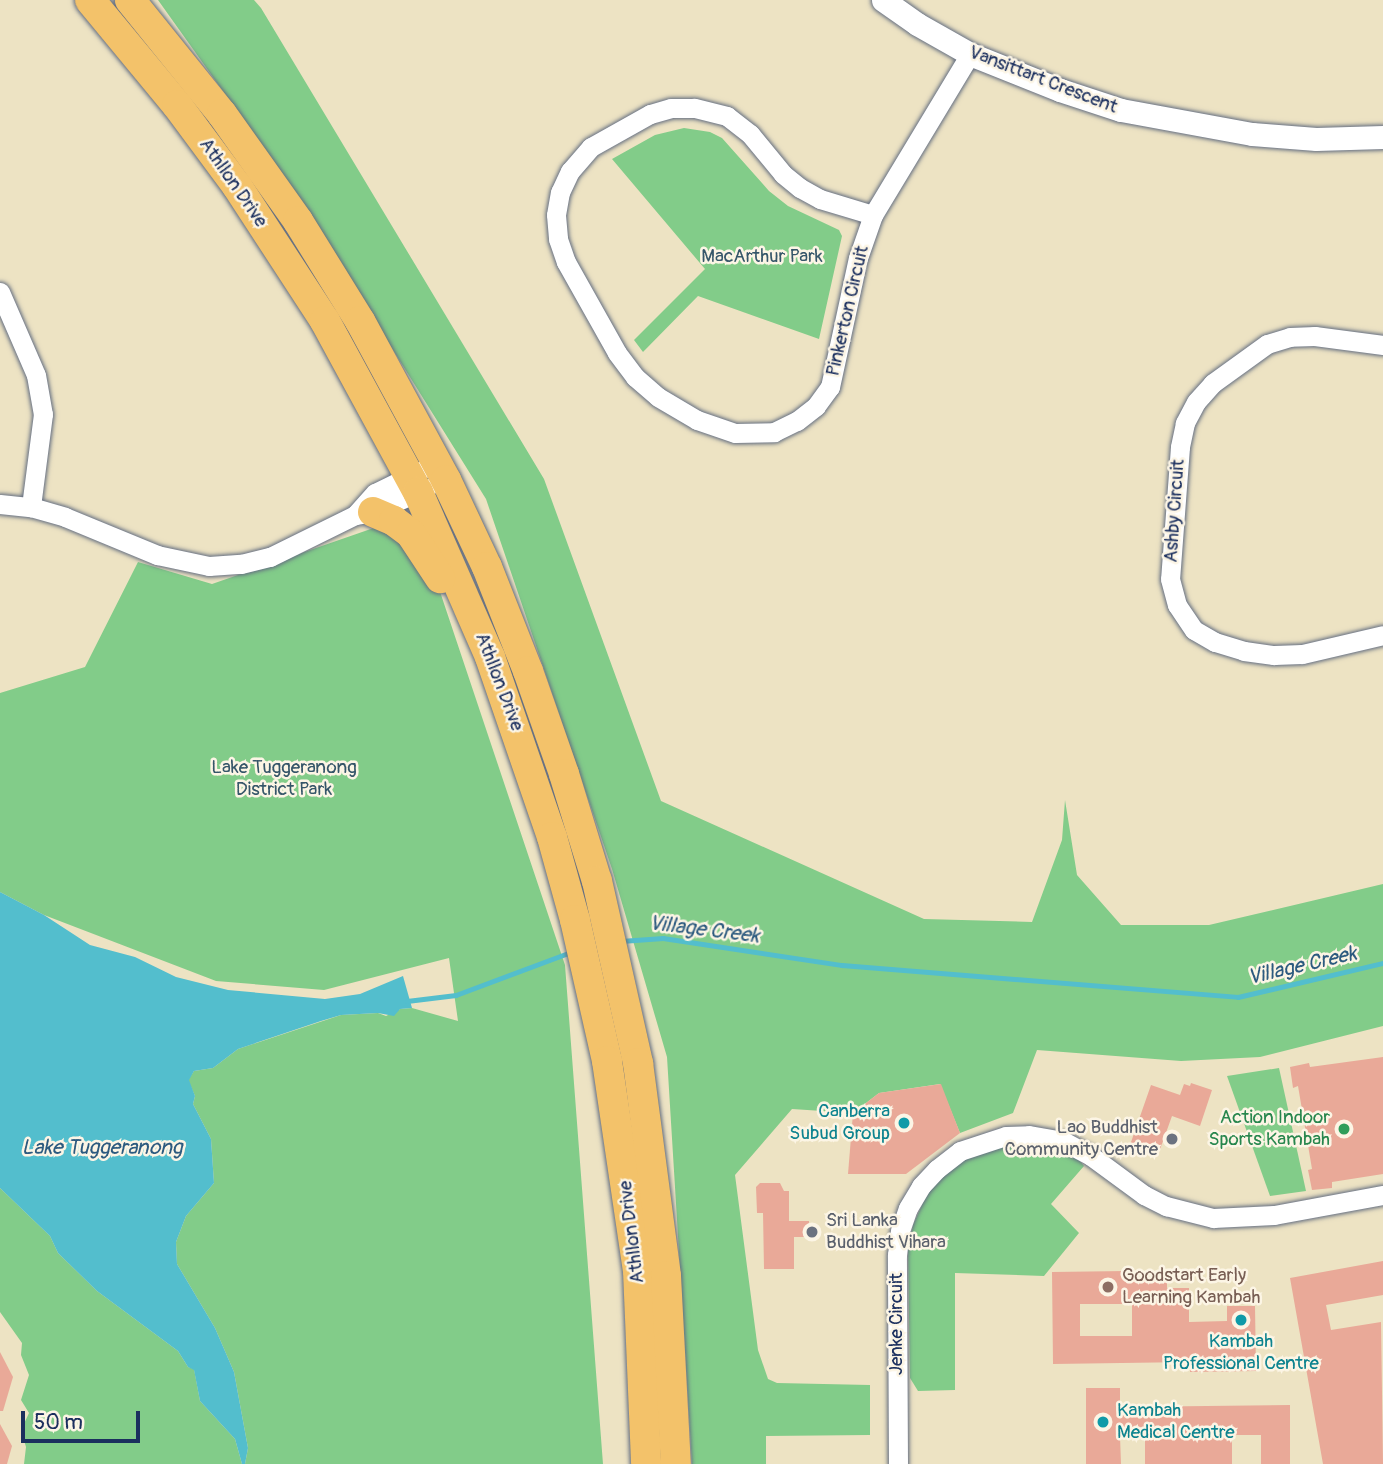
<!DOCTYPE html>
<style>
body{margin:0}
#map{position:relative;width:1383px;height:1464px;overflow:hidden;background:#ede3c3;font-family:Pangolin,sans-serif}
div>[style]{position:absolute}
.green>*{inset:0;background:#82cc89}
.water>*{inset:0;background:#53becd}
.stream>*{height:4.5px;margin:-2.25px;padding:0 2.25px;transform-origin:2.25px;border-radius:2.25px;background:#53becd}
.building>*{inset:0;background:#e9a998}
.roads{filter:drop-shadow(0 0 2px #646e81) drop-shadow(0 0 2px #646e81)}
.minor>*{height:19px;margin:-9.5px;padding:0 9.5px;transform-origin:9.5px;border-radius:9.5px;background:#fff}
.tertiary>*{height:23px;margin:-11.5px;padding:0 11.5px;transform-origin:11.5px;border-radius:11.5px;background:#fff}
.primary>*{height:30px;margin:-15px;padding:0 15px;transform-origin:15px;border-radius:15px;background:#f3c26a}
.dots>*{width:19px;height:19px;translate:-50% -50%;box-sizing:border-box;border:4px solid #fcf5e5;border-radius:50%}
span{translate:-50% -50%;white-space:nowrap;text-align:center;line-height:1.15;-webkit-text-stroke:5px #fcf5e5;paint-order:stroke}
.street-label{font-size:19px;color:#1b2f5e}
.park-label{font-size:19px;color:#355669}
.culture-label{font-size:19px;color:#0d838f}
.right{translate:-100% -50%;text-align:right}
.left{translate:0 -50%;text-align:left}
.leisure-label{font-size:19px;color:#27864d}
.worship-label{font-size:19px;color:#5b616d}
.education-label{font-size:19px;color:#785e54}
.water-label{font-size:21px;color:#2c5a7f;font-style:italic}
.scale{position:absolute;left:21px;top:1411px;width:119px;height:32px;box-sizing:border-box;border:4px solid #1b2f5e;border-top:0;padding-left:9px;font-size:21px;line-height:24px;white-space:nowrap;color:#1b2f5e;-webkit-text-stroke:5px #fcf5e5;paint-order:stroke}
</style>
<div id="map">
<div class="green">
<i style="clip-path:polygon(158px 0,254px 0,261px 8px,544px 479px,661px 801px,924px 919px,1032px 922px,1062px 840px,1065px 800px,1077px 875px,1121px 925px,1209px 925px,1383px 884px,1383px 1026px,1260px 1057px,1181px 1061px,1037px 1050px,1013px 1113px,960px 1133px,940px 1084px,879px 1093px,853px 1113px,792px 1109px,735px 1175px,758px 1350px,768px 1379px,777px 1383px,870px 1385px,870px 1435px,766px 1436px,766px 1464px,692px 1464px,667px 1057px,612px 869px,486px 499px,292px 188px)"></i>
<i style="clip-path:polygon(684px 128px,710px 132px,722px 138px,769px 191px,788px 206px,839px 230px,842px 236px,819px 339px,698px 296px,643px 352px,634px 340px,705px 269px,612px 159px,655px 135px)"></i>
<i style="clip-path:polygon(414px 514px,565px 965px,603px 1464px,245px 1464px,248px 1448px,234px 1372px,215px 1328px,177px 1264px,176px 1242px,186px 1216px,214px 1183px,211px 1139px,193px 1104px,195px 1096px,188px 1080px,194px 1071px,213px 1068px,238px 1049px,341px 1015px,378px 1013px,386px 1016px,400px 1009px,412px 1008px,458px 1021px,449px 958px,324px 990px,216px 981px,44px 915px,0 892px,0 693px,85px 667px,138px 562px,212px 584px)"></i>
<i style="clip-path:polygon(1279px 1068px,1306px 1191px,1270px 1196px,1227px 1076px)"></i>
<i style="clip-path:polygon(1028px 1145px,1058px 1151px,1079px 1160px,1084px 1166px,1051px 1204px,1079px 1233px,1044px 1276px,955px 1273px,955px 1390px,918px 1391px,910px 1378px,908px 1251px,913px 1225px,926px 1196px,944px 1174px,969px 1157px,998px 1148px)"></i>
<i style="clip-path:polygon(0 1188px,50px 1236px,58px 1253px,97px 1291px,178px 1351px,188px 1367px,194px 1369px,200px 1401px,235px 1439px,242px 1464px,24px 1464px,26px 1447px,21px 1430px,29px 1413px,21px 1400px,29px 1375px,21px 1355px,22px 1343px,0 1312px)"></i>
</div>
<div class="water">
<i style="clip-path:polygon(0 892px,44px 915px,90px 945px,135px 957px,176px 977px,228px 990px,325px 999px,360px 994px,403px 976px,412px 1008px,400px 1009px,394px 1016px,378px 1013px,341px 1015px,321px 1021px,238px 1049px,213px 1068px,194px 1071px,189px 1080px,195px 1096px,193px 1104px,211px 1139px,214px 1183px,186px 1216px,176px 1242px,177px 1264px,215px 1328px,234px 1372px,248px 1448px,245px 1464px,242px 1464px,235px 1439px,200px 1401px,194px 1370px,188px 1367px,178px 1351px,97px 1291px,58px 1253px,50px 1236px,0 1188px)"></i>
</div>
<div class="stream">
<i style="left:621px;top:941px;width:42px;rotate:-4.1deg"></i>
<i style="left:663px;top:938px;width:181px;rotate:8.6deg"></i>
<i style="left:842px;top:965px;width:397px;rotate:4.6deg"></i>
<i style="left:1238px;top:997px;width:149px;rotate:-13.2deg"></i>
<i style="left:407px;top:1001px;width:49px;rotate:-7deg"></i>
<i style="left:456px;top:995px;width:123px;rotate:-20.5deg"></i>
</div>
<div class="building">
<i style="clip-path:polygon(1383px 1057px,1383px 1174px,1332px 1182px,1332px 1188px,1312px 1190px,1308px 1170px,1312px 1169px,1298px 1086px,1293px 1088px,1290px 1067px,1309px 1063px,1310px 1067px)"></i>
<i style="clip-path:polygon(1191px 1083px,1212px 1090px,1200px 1126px,1172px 1116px,1158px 1155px,1130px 1145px,1151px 1085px,1180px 1095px,1184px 1084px,1190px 1086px)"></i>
<i style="clip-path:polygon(941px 1084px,960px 1133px,906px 1174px,848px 1174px,853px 1113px,879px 1093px)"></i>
<i style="clip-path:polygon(760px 1183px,780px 1183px,784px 1191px,789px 1191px,789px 1221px,809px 1221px,809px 1237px,794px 1237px,794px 1269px,764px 1269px,763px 1213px,757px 1213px,756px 1187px)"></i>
<i style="clip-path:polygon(1383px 1261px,1383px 1295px,1326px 1305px,1331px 1330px,1381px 1322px,1383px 1464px,1323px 1464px,1290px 1278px)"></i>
<i style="clip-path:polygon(evenodd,1126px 1271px,1126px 1281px,1167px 1280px,1167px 1288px,1189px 1288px,1189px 1322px,1227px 1321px,1227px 1306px,1255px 1306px,1256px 1371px,1190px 1372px,1190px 1362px,1053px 1364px,1052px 1272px,1126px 1271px,1080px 1304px,1132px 1304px,1132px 1336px,1080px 1336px,1080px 1304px)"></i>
<i style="clip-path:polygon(0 1352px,13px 1377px,3px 1411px,0 1411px)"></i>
<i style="clip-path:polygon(1086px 1388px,1120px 1388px,1120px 1407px,1290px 1405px,1290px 1464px,1261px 1464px,1261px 1435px,1232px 1435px,1232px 1464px,1145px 1464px,1145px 1436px,1120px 1436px,1121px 1464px,1086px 1464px)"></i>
<i style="clip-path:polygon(0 1424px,12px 1446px,7px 1464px,0 1464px)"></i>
</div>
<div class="roads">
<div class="minor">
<i style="left:873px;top:215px;width:55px;rotate:-163.2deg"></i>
<i style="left:820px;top:199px;width:23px;rotate:-151deg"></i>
<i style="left:800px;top:188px;width:22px;rotate:-141deg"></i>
<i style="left:783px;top:174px;width:52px;rotate:-129.5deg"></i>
<i style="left:750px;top:134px;width:29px;rotate:-142deg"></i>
<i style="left:727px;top:116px;width:34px;rotate:-166deg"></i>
<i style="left:694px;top:108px;width:23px;rotate:180deg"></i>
<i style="left:671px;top:108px;width:22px;rotate:164deg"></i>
<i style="left:650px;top:114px;width:68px;rotate:150.8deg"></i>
<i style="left:591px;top:147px;width:32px;rotate:131deg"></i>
<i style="left:570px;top:171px;width:23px;rotate:115deg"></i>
<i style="left:560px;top:192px;width:23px;rotate:100deg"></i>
<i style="left:556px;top:215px;width:24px;rotate:85deg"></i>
<i style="left:558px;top:239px;width:24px;rotate:71deg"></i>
<i style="left:566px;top:262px;width:104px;rotate:60.7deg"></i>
<i style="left:617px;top:353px;width:30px;rotate:53deg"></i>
<i style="left:635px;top:377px;width:30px;rotate:41deg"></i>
<i style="left:658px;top:397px;width:45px;rotate:30.5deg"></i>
<i style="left:697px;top:420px;width:40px;rotate:18.9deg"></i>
<i style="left:735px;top:433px;width:39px;rotate:-1deg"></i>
<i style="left:774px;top:432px;width:25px;rotate:-26deg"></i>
<i style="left:797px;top:421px;width:24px;rotate:-38deg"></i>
<i style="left:816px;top:406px;width:24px;rotate:-54deg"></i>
<i style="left:830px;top:387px;width:132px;rotate:-77.8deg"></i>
<i style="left:858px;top:258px;width:46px;rotate:-70.8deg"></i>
<i style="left:873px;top:215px;width:188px;rotate:-58.9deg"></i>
<i style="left:0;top:292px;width:90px;rotate:66.6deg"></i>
<i style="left:36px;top:375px;width:40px;rotate:80deg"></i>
<i style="left:43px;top:414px;width:94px;rotate:97.4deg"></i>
<i style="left:1383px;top:345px;width:69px;rotate:-172.5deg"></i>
<i style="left:1315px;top:336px;width:25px;rotate:178deg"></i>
<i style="left:1290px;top:337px;width:24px;rotate:163deg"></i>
<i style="left:1267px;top:344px;width:67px;rotate:144.2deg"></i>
<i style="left:1213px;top:383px;width:25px;rotate:132deg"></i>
<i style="left:1196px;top:402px;width:24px;rotate:118deg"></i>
<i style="left:1185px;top:423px;width:25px;rotate:102deg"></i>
<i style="left:1180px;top:447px;width:132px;rotate:94.3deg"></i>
<i style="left:1170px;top:579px;width:27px;rotate:75deg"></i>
<i style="left:1177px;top:605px;width:30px;rotate:56deg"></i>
<i style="left:1194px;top:630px;width:24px;rotate:30deg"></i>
<i style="left:1215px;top:642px;width:30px;rotate:17deg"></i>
<i style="left:1244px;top:651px;width:30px;rotate:8deg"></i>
<i style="left:1274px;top:655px;width:28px;rotate:-2deg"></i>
<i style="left:1302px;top:654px;width:83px;rotate:-13.2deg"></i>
<i style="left:0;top:504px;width:31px;rotate:6deg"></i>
<i style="left:31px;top:507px;width:35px;rotate:16deg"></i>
<i style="left:65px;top:517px;width:100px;rotate:22.4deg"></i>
<i style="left:157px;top:555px;width:53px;rotate:11.9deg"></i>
<i style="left:209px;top:566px;width:32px;rotate:-4deg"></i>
<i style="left:241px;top:564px;width:30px;rotate:-14deg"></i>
<i style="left:270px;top:557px;width:95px;rotate:-26.3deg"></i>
<i style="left:355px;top:515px;width:18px;rotate:-9deg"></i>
<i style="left:373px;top:512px;width:59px;rotate:-24deg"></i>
<i style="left:355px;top:515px;width:30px;rotate:-48deg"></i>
<i style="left:375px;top:493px;width:50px;rotate:-26.1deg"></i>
<i style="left:898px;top:1464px;width:209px;rotate:-90.3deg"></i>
<i style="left:897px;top:1255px;width:24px;rotate:-83deg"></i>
<i style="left:900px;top:1231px;width:24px;rotate:-71deg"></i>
<i style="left:908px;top:1208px;width:26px;rotate:-59deg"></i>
<i style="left:921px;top:1186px;width:23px;rotate:-47deg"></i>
<i style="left:937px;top:1169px;width:29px;rotate:-38deg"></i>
<i style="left:960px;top:1151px;width:48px;rotate:-18.1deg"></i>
<i style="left:1006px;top:1136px;width:23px;rotate:-2deg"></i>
<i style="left:1029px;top:1135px;width:35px;rotate:10deg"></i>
<i style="left:1063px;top:1141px;width:32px;rotate:28deg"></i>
<i style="left:1091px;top:1156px;width:66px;rotate:36.3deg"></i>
<i style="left:1144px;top:1195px;width:25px;rotate:27deg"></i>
<i style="left:1166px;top:1206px;width:49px;rotate:14.3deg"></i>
<i style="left:1213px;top:1218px;width:61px;rotate:-2.8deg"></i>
<i style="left:1274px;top:1215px;width:111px;rotate:-10.4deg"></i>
</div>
<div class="tertiary">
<i style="left:883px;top:0;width:42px;rotate:35.2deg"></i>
<i style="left:917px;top:24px;width:61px;rotate:29.5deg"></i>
<i style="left:970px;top:54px;width:97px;rotate:21.8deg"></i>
<i style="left:1060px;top:90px;width:64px;rotate:18.2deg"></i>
<i style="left:1121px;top:110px;width:133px;rotate:10.4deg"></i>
<i style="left:1252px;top:134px;width:64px;rotate:4.5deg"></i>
<i style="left:1316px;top:139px;width:67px;rotate:-1.7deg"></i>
</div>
<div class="primary">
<i style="left:90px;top:0;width:136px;rotate:50.4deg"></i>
<i style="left:177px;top:105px;width:101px;rotate:53.5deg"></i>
<i style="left:237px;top:186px;width:161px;rotate:56.9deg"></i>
<i style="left:325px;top:321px;width:195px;rotate:61.5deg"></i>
<i style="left:418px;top:492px;width:180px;rotate:66.4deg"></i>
<i style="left:490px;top:657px;width:190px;rotate:71deg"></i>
<i style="left:552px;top:837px;width:86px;rotate:74.5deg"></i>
<i style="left:575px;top:920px;width:145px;rotate:77.2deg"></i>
<i style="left:607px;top:1061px;width:211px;rotate:81.6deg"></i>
<i style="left:638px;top:1270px;width:194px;rotate:87.6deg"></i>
<i style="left:130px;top:0;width:146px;rotate:51.1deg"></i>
<i style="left:222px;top:114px;width:131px;rotate:54.6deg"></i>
<i style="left:298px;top:221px;width:118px;rotate:58.2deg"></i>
<i style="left:360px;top:321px;width:181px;rotate:61.6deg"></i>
<i style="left:446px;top:480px;width:96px;rotate:64.8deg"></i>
<i style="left:487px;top:567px;width:112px;rotate:68.5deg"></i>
<i style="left:528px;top:671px;width:109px;rotate:70.7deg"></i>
<i style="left:564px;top:774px;width:112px;rotate:72.9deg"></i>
<i style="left:597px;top:881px;width:187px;rotate:77.3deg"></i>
<i style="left:638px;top:1063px;width:215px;rotate:82.5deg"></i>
<i style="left:666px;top:1276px;width:188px;rotate:87deg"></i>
<i style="left:373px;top:512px;width:23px;rotate:23deg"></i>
<i style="left:394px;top:521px;width:21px;rotate:37deg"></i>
<i style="left:411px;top:534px;width:53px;rotate:56.6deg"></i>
</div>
</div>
<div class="dots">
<i style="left:904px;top:1123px;background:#0f9aa8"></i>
<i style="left:1344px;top:1129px;background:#2e9e5b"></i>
<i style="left:1172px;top:1139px;background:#6b7280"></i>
<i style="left:812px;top:1232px;background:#6b7280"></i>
<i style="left:1108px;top:1287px;background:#8d6e63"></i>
<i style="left:1241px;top:1320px;background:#0f9aa8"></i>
<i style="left:1103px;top:1422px;background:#0f9aa8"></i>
</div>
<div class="street-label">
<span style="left:1043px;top:80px;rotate:21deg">Vansittart Crescent</span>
<span style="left:233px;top:183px;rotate:55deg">Athllon Drive</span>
<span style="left:848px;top:311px;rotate:-77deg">Pinkerton Circuit</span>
<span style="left:1175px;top:511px;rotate:-86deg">Ashby Circuit</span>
<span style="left:499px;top:682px;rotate:69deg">Athllon Drive</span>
<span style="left:632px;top:1232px;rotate:-97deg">Athllon Drive</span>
<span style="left:897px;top:1324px;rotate:-90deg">Jenke Circuit</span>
</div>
<div class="park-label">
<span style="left:762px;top:257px">MacArthur Park</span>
<span style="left:284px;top:779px">Lake Tuggeranong<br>District Park</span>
</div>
<div class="culture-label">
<span class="right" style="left:890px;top:1123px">Canberra<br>Subud Group</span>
<span style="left:1241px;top:1353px">Kambah<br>Professional Centre</span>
<span class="left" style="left:1117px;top:1422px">Kambah<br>Medical Centre</span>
</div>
<div class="leisure-label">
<span class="right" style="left:1330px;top:1129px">Action Indoor<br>Sports Kambah</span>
</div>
<div class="worship-label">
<span class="right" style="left:1158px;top:1139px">Lao Buddhist<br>Community Centre</span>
<span class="left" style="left:826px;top:1232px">Sri Lanka<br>Buddhist Vihara</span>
</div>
<div class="education-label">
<span class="left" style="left:1122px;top:1287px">Goodstart Early<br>Learning Kambah</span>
</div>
<div class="water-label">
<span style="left:704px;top:930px;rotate:7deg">Village Creek</span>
<span style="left:1302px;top:966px;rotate:-13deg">Village Creek</span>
<span style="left:102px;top:1148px">Lake Tuggeranong</span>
</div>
<div class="scale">50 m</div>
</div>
